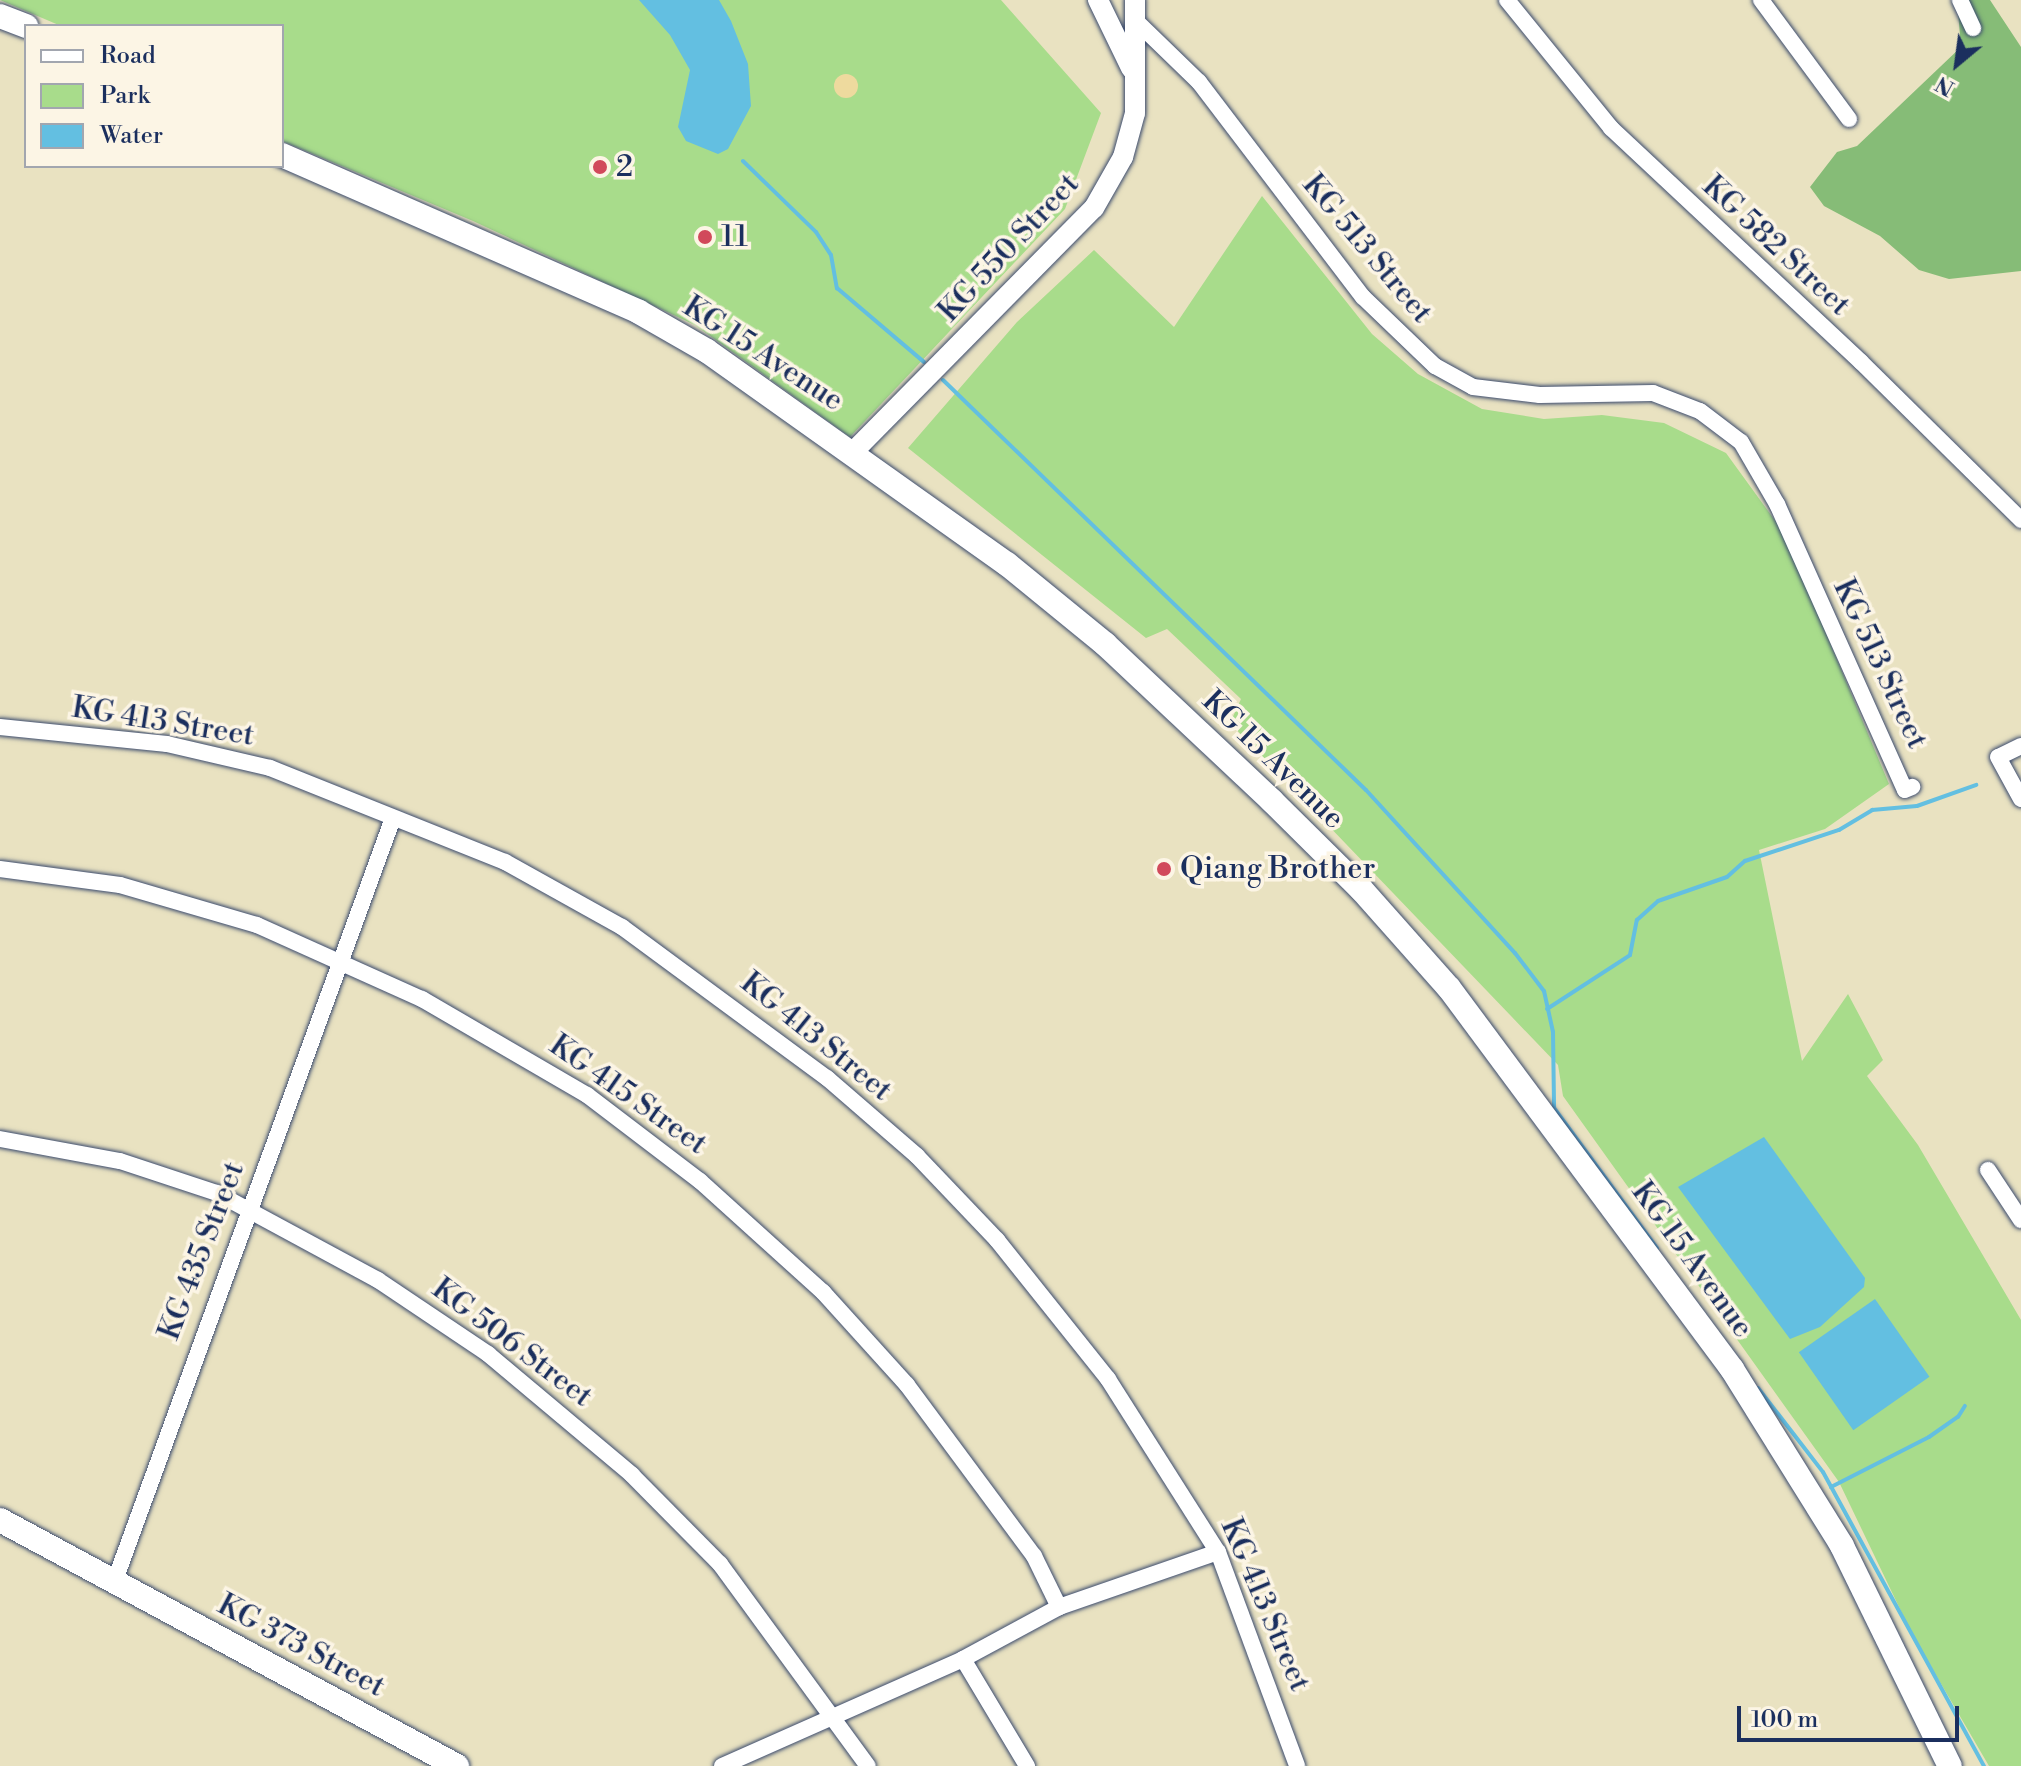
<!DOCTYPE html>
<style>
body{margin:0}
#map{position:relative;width:2021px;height:1766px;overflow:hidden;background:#e9e2c1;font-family:"Libre Bodoni",serif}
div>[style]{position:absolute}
.green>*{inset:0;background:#a8dc8b}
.forest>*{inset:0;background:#86bc77}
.sand>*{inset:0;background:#eeda9e}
.round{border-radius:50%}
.water>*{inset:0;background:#63bfe1;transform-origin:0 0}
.stream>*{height:4px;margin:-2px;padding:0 2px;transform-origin:2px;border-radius:2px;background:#63bfe1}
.roads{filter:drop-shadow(0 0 2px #3a4a6d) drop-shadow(0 0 2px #3a4a6d)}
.minor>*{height:16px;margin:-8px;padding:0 8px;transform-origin:8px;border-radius:8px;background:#fff}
.tertiary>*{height:20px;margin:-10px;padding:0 10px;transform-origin:10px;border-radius:10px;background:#fff}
.secondary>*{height:24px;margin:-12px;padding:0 12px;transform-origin:12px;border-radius:12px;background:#fff}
.dots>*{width:22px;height:22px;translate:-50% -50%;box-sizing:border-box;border:4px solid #fcf5e5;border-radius:50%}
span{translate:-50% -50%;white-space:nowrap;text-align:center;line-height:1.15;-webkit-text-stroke:7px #fcf5e5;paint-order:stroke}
.poi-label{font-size:30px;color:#1b2f5e}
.left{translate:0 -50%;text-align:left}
.street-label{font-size:30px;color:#1b2f5e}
.legend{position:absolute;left:24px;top:24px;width:260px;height:144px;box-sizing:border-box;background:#fcf5e5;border:2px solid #a2a6af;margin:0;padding:10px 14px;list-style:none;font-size:24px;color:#1b2f5e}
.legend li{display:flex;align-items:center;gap:16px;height:40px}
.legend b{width:40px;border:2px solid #a2a6af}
.north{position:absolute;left:1917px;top:24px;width:80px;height:80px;-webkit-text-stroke:6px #fcf5e5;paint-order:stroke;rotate:209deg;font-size:22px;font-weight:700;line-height:32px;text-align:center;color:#1b2f5e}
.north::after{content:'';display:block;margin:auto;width:28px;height:36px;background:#1b2f5e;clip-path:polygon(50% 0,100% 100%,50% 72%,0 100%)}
.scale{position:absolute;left:1737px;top:1706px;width:222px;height:36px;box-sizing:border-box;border:4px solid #1b2f5e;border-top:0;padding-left:10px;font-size:24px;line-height:28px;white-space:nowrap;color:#1b2f5e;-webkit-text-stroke:6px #fcf5e5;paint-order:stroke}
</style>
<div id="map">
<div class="green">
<i style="clip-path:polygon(0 0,1001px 0,1101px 113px,1065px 209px,850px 437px,695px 325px,473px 221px,282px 141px,282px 26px,61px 26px)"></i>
<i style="clip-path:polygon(1262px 196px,1372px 334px,1418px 374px,1482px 409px,1544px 419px,1602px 415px,1664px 423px,1726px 453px,1784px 533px,1889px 784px,1825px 829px,1759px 850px,1802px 1061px,1848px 994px,1883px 1060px,1867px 1076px,1918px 1145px,2021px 1320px,2021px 1766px,1989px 1766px,1912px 1634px,1839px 1482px,1563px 1096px,1558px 1065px,1230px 723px,1241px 699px,1167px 629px,1146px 638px,908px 448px,1017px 322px,1094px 250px,1174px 327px)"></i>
</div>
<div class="forest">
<i style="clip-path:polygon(1957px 0,1990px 0,2021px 47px,2021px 271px,1949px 279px,1919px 270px,1880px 236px,1824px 206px,1810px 187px,1837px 152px,1857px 146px,1961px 47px)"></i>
</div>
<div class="sand">
<i class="round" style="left:834px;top:74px;width:24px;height:24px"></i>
</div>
<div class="water">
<i style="clip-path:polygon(639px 0,719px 0,731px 21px,748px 64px,751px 106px,728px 149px,718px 154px,686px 141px,678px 127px,690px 70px,670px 35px)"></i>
<i style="clip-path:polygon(1764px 1137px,1865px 1278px,1864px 1287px,1820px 1327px,1790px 1339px,1678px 1187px)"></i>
<i style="left:1875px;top:1299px;width:95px;height:93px;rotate:55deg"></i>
</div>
<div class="stream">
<i style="left:743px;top:161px;width:102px;rotate:44.2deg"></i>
<i style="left:816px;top:232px;width:27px;rotate:57deg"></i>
<i style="left:831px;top:255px;width:34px;rotate:80deg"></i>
<i style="left:837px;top:288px;width:114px;rotate:40.4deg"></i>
<i style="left:943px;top:380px;width:589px;rotate:44.11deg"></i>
<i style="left:1366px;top:790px;width:221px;rotate:47.6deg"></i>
<i style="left:1515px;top:953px;width:48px;rotate:52.7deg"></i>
<i style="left:1544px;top:991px;width:42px;rotate:77.6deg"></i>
<i style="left:1553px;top:1032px;width:76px;rotate:89.2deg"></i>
<i style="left:1554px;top:1108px;width:174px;rotate:53.7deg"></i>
<i style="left:1547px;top:1009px;width:99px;rotate:-33deg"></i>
<i style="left:1630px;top:955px;width:36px;rotate:-79deg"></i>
<i style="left:1637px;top:920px;width:28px;rotate:-42deg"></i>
<i style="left:1658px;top:901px;width:73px;rotate:-19.2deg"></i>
<i style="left:1727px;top:877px;width:24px;rotate:-42deg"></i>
<i style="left:1745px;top:861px;width:99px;rotate:-18.3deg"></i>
<i style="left:1839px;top:830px;width:39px;rotate:-31deg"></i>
<i style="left:1872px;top:810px;width:45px;rotate:-5.1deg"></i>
<i style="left:1917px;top:806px;width:63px;rotate:-19.6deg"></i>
<i style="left:1758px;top:1388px;width:106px;rotate:52.3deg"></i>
<i style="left:1823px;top:1472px;width:335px;rotate:61.3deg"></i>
<i style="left:1831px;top:1487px;width:110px;rotate:-27deg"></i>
<i style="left:1929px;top:1437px;width:35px;rotate:-35deg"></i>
<i style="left:1958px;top:1417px;width:13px;rotate:-58deg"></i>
</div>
<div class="roads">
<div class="minor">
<i style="left:1507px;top:0;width:165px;rotate:50.9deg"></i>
<i style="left:1611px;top:128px;width:342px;rotate:43.1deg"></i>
<i style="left:1861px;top:362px;width:225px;rotate:44.6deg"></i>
<i style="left:1761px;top:0;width:148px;rotate:53.5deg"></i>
<i style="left:1960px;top:0;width:31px;rotate:65deg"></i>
<i style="left:1136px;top:21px;width:88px;rotate:44.1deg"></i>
<i style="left:1199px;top:82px;width:270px;rotate:52.7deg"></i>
<i style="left:1363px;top:297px;width:100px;rotate:43.8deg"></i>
<i style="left:1435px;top:366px;width:43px;rotate:28.9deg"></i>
<i style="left:1473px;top:387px;width:67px;rotate:6.8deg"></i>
<i style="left:1540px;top:395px;width:113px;rotate:-1deg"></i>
<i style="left:1653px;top:393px;width:50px;rotate:21deg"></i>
<i style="left:1700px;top:411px;width:51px;rotate:37.1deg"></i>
<i style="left:1741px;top:442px;width:72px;rotate:59.9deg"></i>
<i style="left:1777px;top:504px;width:313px;rotate:65.9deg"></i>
<i style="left:1905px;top:790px;width:8px;rotate:-23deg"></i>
<i style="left:0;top:727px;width:168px;rotate:5.8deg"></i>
<i style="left:167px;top:744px;width:106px;rotate:13.1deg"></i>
<i style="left:270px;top:768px;width:253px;rotate:21.8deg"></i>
<i style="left:505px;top:862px;width:134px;rotate:29.1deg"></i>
<i style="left:622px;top:927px;width:255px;rotate:36.4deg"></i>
<i style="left:827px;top:1078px;width:119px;rotate:40.9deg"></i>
<i style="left:917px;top:1156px;width:116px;rotate:46.4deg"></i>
<i style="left:997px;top:1240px;width:178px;rotate:51.4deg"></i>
<i style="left:1108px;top:1379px;width:205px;rotate:57.6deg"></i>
<i style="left:1218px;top:1552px;width:228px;rotate:69.7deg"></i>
<i style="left:2021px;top:746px;width:25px;rotate:154deg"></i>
<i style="left:1998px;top:757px;width:48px;rotate:61.3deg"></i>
<i style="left:0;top:869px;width:121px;rotate:7.6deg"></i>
<i style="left:120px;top:885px;width:143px;rotate:16.3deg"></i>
<i style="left:257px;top:925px;width:181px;rotate:24.2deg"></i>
<i style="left:422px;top:999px;width:191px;rotate:30.2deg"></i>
<i style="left:587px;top:1095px;width:142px;rotate:37.3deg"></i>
<i style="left:700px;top:1181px;width:166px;rotate:42.1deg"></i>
<i style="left:823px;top:1292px;width:125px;rotate:47.9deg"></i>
<i style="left:907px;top:1385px;width:213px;rotate:53.4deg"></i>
<i style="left:1034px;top:1556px;width:57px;rotate:63.9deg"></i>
<i style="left:0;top:1139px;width:122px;rotate:10.4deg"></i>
<i style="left:120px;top:1161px;width:102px;rotate:18.3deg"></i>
<i style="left:217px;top:1193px;width:183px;rotate:28.4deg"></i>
<i style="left:378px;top:1280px;width:133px;rotate:33.9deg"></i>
<i style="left:488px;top:1354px;width:188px;rotate:40deg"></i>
<i style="left:632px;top:1475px;width:125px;rotate:45.3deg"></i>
<i style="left:720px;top:1564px;width:250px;rotate:53.8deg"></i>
<i style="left:1988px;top:1170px;width:60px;rotate:56.6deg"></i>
<i style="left:114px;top:1583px;width:814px;rotate:-69.96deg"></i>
<i style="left:963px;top:1659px;width:125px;rotate:59.1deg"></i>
<i style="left:722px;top:1766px;width:264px;rotate:-23.9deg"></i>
<i style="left:963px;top:1659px;width:109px;rotate:-28.4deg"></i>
<i style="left:1059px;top:1607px;width:168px;rotate:-19.1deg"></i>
</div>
<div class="tertiary">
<i style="left:1098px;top:0;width:76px;rotate:64.1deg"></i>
<i style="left:853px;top:452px;width:343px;rotate:-45.4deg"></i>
<i style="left:1094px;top:208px;width:59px;rotate:-60.4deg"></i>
<i style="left:1123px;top:157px;width:46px;rotate:-74.7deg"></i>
<i style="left:1135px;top:113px;width:113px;rotate:-90deg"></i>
</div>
<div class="secondary">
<i style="left:0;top:16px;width:28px;rotate:21deg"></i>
<i style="left:282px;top:155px;width:390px;rotate:23.7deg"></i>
<i style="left:639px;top:312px;width:78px;rotate:29.8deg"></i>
<i style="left:707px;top:351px;width:368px;rotate:35.4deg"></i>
<i style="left:1007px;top:564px;width:127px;rotate:39.2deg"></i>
<i style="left:1105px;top:644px;width:229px;rotate:43.2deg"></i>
<i style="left:1272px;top:801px;width:125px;rotate:44.7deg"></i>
<i style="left:1361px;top:889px;width:132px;rotate:48.4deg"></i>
<i style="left:1449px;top:988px;width:475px;rotate:53.4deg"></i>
<i style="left:1732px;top:1369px;width:208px;rotate:58.1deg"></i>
<i style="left:1842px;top:1546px;width:245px;rotate:63.9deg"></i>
<i style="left:0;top:1520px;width:519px;rotate:28.29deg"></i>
</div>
</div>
<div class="dots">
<i style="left:600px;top:167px;background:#d1495b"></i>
<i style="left:705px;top:237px;background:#d1495b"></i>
<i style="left:1164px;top:869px;background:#d1495b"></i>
</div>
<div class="poi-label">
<span class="left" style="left:616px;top:167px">2</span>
<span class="left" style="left:721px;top:237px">11</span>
<span class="left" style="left:1180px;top:869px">Qiang Brother</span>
</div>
<div class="street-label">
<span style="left:1776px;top:246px;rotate:43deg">KG 582 Street</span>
<span style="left:1009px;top:248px;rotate:-47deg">KG 550 Street</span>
<span style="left:1367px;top:249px;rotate:50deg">KG 513 Street</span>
<span style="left:763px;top:354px;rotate:33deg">KG 15 Avenue</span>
<span style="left:1880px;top:664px;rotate:65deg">KG 513 Street</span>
<span style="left:163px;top:722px;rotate:9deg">KG 413 Street</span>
<span style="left:1273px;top:760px;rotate:44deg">KG 15 Avenue</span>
<span style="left:816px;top:1037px;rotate:39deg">KG 413 Street</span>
<span style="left:628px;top:1095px;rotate:35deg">KG 415 Street</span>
<span style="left:202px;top:1251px;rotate:-69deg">KG 435 Street</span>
<span style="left:1692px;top:1260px;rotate:54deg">KG 15 Avenue</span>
<span style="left:512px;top:1343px;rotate:37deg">KG 506 Street</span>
<span style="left:1265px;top:1605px;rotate:67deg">KG 413 Street</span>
<span style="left:301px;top:1646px;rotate:28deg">KG 373 Street</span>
</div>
<ul class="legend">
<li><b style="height:10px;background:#fff"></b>Road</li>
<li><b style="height:22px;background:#a8dc8b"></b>Park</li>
<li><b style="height:22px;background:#63bfe1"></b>Water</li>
</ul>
<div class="north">N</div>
<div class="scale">100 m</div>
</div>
